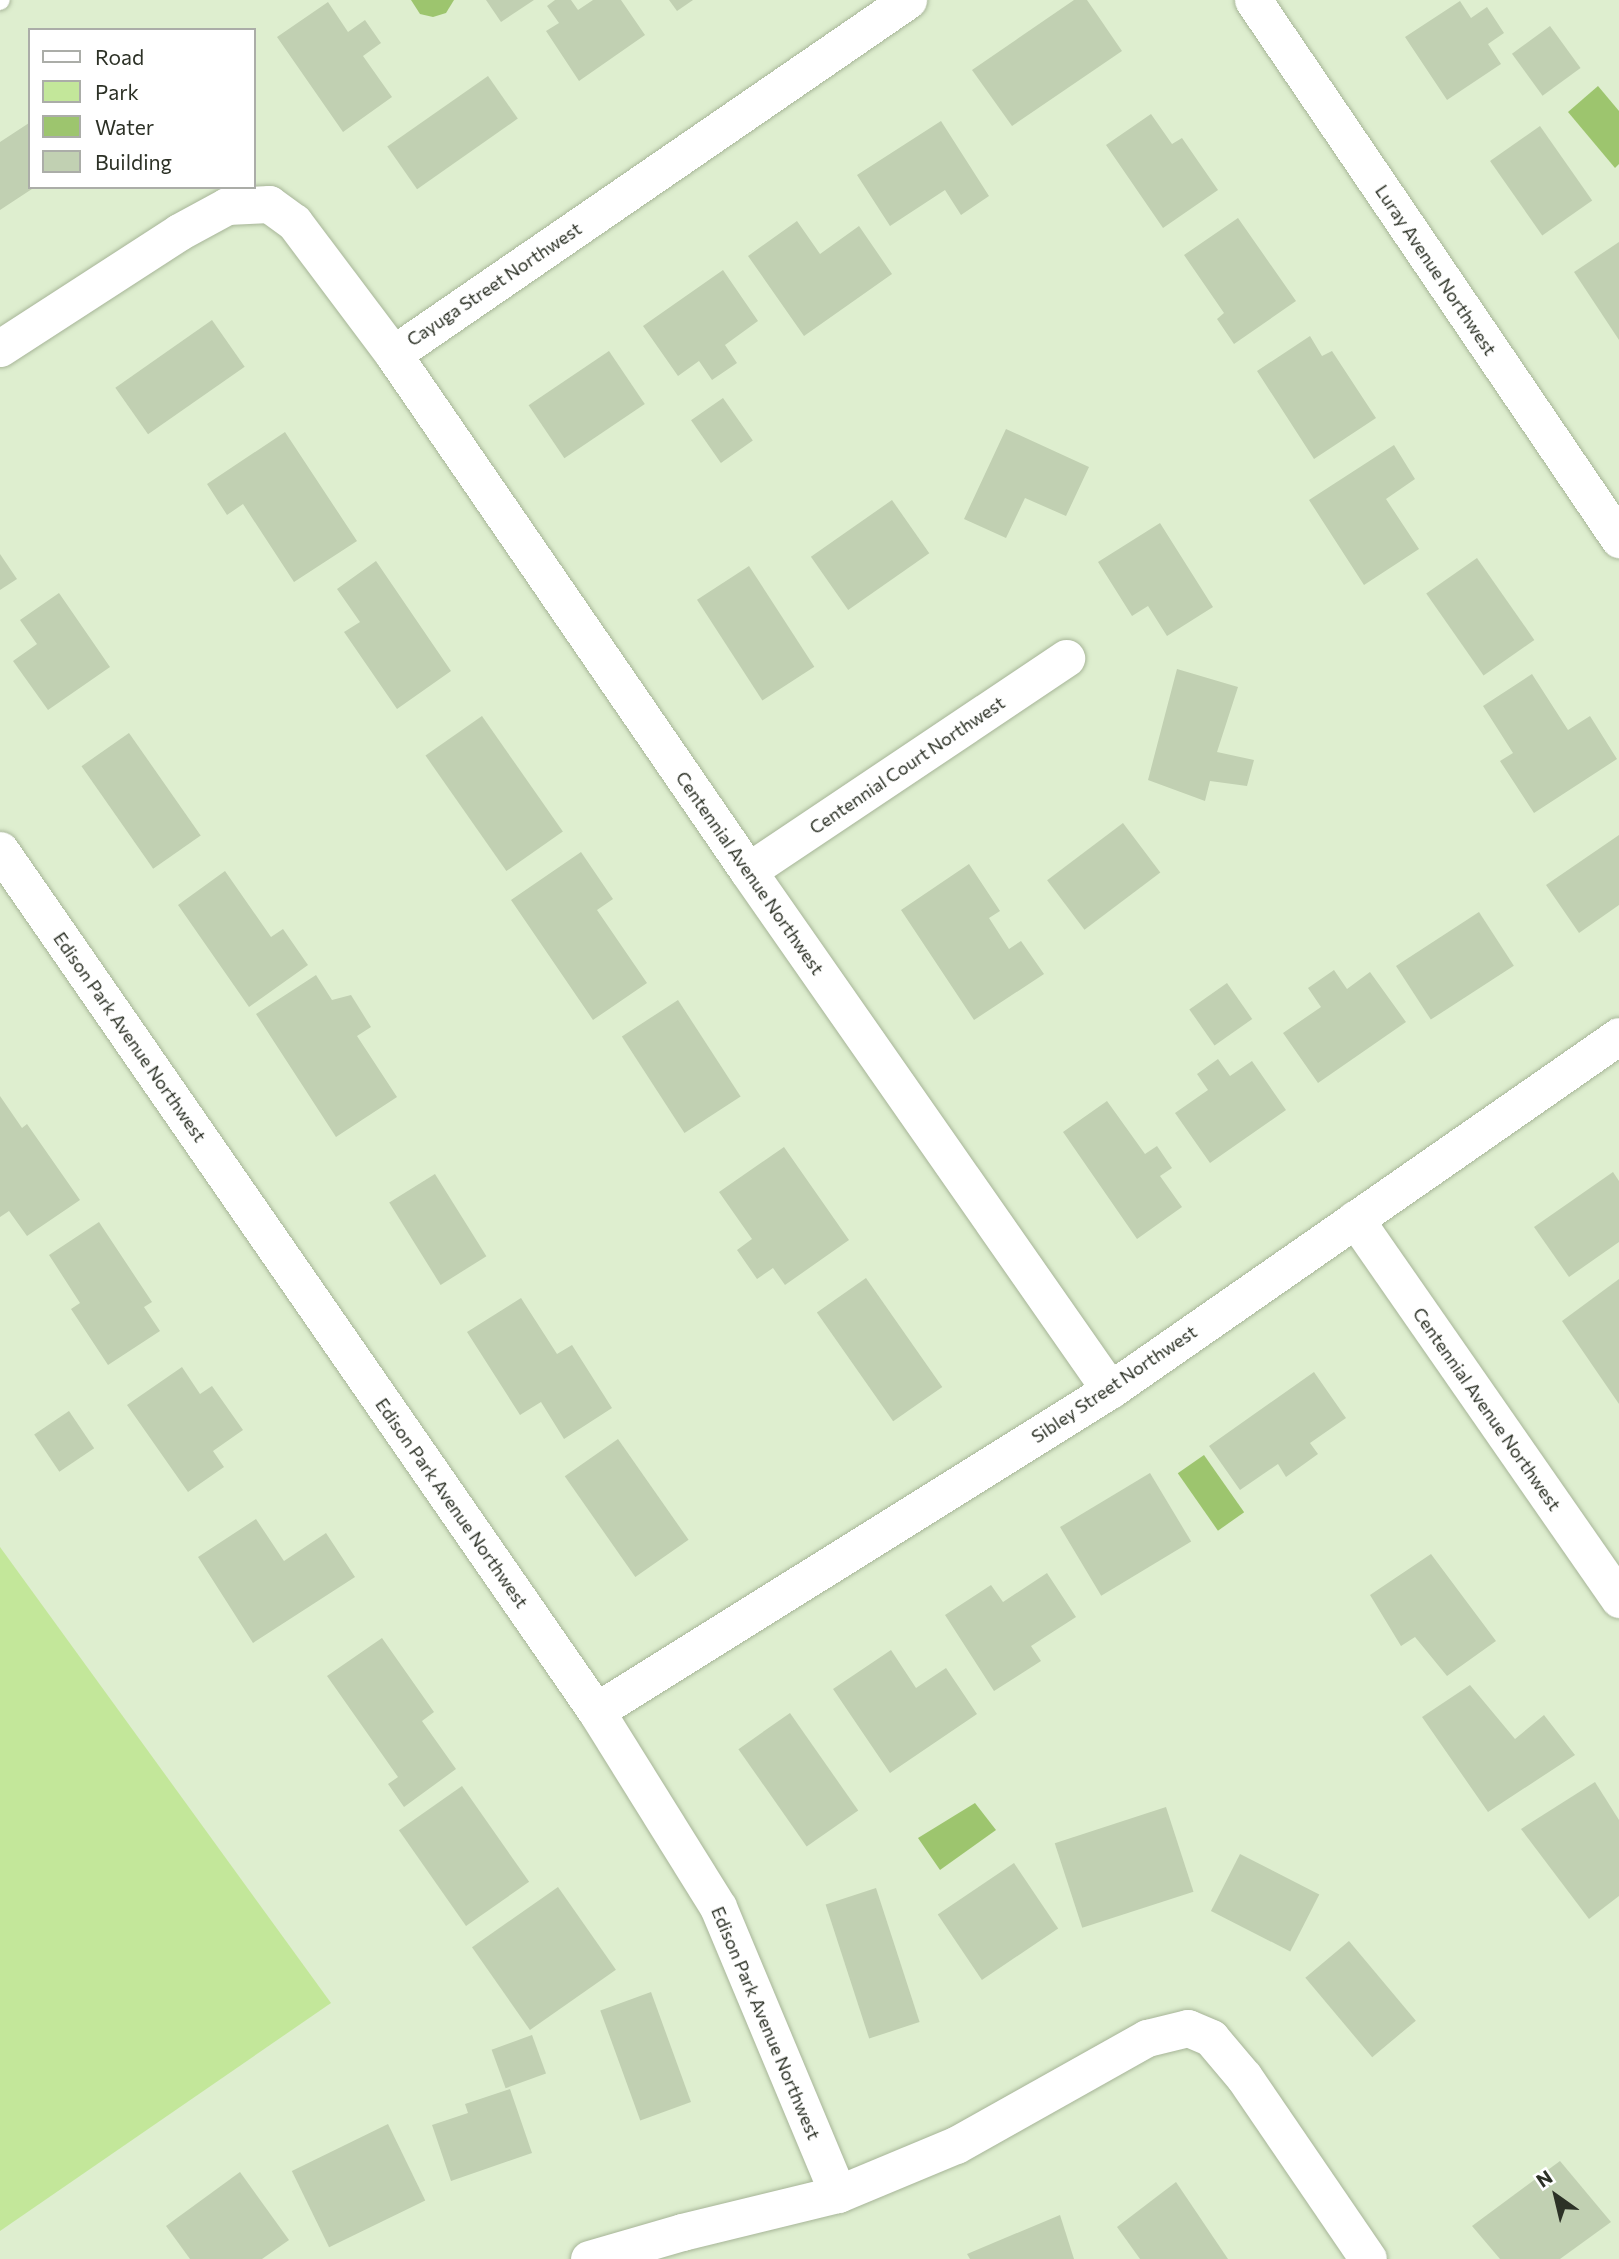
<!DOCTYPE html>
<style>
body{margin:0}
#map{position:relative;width:1619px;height:2259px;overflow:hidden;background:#deeecf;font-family:Commissioner,sans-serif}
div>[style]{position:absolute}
.green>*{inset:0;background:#c3e79a}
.water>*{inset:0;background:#9dc56e;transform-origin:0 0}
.building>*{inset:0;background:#c1d0b2;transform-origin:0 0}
.roads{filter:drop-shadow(0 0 2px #a7b598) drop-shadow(0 0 2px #a7b598)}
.lane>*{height:18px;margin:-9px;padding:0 9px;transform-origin:9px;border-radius:9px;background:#fff}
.street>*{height:37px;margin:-18.5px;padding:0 18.5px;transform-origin:18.5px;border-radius:18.5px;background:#fff}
span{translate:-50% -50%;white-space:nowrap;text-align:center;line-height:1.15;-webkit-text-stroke:6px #fff;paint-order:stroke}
.street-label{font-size:18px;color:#2c3126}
.legend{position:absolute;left:28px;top:28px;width:228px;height:161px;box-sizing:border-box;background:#fff;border:2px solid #abada8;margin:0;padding:9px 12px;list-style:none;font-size:21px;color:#2c3126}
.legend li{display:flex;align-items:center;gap:14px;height:35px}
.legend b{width:35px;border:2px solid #abada8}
.north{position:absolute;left:1521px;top:2161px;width:70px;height:70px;-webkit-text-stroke:5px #fff;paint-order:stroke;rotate:326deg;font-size:19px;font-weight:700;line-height:28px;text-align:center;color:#2c3126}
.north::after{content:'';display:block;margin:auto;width:24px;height:32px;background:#2c3126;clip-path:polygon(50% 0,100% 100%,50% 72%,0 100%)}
</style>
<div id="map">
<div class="green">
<i style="clip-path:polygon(0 1547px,331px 2003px,0 2231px)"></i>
</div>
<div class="water">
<i style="clip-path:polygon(411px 0,454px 0,446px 13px,433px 17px,420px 14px)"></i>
<i style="clip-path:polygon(1598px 86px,1619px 111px,1619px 164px,1615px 168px,1568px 112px)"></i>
<i style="left:1204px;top:1455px;width:70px;height:32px;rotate:55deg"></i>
<i style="clip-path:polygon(975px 1803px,996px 1830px,940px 1870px,918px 1838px)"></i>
</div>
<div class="building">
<i style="clip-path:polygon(486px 0,534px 0,501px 22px)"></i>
<i style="clip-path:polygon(555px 0,571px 0,578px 10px,593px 0,621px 0,645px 35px,579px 81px,546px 31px,559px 23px,547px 6px)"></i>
<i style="clip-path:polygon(669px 0,693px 0,677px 11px)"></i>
<i style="clip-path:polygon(1074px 0,1087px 0,1122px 51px,1012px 126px,972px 70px)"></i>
<i style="clip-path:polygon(1460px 1px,1471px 18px,1487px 7px,1504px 33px,1488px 44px,1501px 64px,1447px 100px,1405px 37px)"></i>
<i style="clip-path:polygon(328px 2px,348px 32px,365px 20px,381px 43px,363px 56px,392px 97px,343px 132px,277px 37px)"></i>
<i style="left:1550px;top:26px;width:52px;height:47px;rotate:54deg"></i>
<i style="left:488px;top:76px;width:52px;height:123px;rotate:55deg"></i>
<i style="clip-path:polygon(1151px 114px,1172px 144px,1182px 138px,1218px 190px,1163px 228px,1106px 145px)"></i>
<i style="clip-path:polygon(941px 121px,989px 196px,961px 215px,945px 190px,890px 226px,857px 175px)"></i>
<i style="clip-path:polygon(29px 123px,30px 187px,35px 187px,0 210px,0 142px)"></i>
<i style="left:1540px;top:126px;width:91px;height:61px;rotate:55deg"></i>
<i style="clip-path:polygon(1238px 218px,1296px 301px,1234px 344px,1217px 319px,1224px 313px,1184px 255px)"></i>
<i style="clip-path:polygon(797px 221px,820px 254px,859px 226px,892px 274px,804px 336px,748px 256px)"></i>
<i style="clip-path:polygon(1619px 242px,1619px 340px,1574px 272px)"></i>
<i style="clip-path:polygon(723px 270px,758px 321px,725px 345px,737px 363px,712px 380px,699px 361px,678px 376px,643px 326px)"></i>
<i style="left:212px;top:320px;width:57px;height:118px;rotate:55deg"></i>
<i style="clip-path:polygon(1310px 336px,1322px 356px,1332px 351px,1376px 418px,1314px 459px,1257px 371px)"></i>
<i style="left:609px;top:351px;width:64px;height:97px;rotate:56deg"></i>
<i style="left:723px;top:398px;width:52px;height:39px;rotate:55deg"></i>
<i style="clip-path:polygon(1006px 429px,1089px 467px,1066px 516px,1025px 498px,1006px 538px,964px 519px)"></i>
<i style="clip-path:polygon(285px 432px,357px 541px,294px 582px,243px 504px,227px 515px,207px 484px)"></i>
<i style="clip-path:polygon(1394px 445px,1415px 479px,1386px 499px,1419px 549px,1364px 585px,1309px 500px)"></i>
<i style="left:892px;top:500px;width:65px;height:99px;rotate:55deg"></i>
<i style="clip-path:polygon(1160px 523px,1213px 607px,1167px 636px,1148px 606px,1132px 616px,1098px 562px)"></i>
<i style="clip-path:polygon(0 554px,17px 579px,0 590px)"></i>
<i style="left:1477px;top:558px;width:100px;height:62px;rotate:55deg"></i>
<i style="clip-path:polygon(376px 561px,451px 671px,397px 709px,344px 632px,360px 622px,337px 589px)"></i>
<i style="left:749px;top:566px;width:120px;height:62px;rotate:57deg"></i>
<i style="clip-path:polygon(59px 593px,110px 667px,48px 710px,13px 661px,37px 644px,20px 620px)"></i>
<i style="clip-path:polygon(1177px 669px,1238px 687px,1217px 752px,1254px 760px,1247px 786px,1210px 781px,1205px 801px,1148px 780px)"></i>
<i style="clip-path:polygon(1532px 674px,1568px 730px,1590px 716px,1617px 759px,1534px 813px,1500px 761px,1513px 753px,1483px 706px)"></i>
<i style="left:482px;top:716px;width:141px;height:69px;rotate:55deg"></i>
<i style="left:129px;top:733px;width:125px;height:58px;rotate:55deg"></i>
<i style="left:1123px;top:823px;width:62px;height:95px;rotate:53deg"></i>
<i style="clip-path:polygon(1619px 835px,1619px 905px,1579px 933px,1546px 885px)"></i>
<i style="clip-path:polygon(581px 852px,613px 899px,597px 910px,647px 983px,593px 1020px,511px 900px)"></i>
<i style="clip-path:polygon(969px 864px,1000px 911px,989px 918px,1009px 949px,1021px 941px,1044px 974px,974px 1020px,901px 910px)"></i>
<i style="clip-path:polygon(225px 871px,271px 937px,283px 929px,308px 965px,249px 1007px,178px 905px)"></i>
<i style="left:1479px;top:912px;width:64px;height:99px;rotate:57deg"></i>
<i style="clip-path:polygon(1334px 970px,1347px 989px,1370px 972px,1406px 1022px,1318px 1083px,1283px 1033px,1321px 1007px,1308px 988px)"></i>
<i style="clip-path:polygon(316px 975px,332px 1000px,351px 995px,371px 1027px,357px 1036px,397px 1097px,336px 1137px,256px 1014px)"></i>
<i style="left:1227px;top:983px;width:44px;height:46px;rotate:55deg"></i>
<i style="left:678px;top:1000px;width:115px;height:67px;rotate:57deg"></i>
<i style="clip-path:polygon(1218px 1059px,1230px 1076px,1252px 1061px,1286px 1110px,1210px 1163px,1175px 1113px,1208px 1090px,1197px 1074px)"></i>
<i style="clip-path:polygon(0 1096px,22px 1128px,27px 1124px,80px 1200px,27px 1236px,9px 1211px,0 1217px)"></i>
<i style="clip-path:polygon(1107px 1101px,1145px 1154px,1157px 1146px,1172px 1168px,1160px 1176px,1182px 1207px,1137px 1239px,1063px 1132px)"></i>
<i style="clip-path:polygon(784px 1147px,849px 1240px,785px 1285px,773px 1268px,757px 1279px,737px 1250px,752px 1239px,719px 1192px)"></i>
<i style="clip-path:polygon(1613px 1172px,1619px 1181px,1619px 1242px,1569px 1277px,1534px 1227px)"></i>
<i style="left:435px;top:1174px;width:97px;height:54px;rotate:58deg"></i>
<i style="clip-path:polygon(99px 1222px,152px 1302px,144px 1307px,160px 1331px,108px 1365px,71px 1309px,80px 1303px,49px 1255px)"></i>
<i style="left:866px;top:1278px;width:133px;height:60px;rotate:55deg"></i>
<i style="clip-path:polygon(1619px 1279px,1619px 1404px,1562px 1321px)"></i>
<i style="clip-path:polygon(521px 1298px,557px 1354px,572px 1345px,612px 1408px,564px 1439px,541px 1402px,520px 1415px,467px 1332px)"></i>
<i style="clip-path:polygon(182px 1367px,200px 1394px,212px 1386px,243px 1430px,213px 1451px,224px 1467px,188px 1492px,127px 1405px)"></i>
<i style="clip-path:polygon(1314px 1372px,1346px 1418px,1310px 1443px,1318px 1454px,1286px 1477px,1278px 1464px,1240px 1490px,1209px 1446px)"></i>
<i style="left:69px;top:1411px;width:45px;height:42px;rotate:56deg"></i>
<i style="left:618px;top:1439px;width:123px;height:65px;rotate:55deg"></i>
<i style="left:1150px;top:1473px;width:80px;height:105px;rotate:59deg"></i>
<i style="clip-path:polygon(256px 1519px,284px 1561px,326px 1533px,355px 1577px,253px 1643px,198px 1557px)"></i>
<i style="clip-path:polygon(1431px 1554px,1496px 1641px,1447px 1676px,1415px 1637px,1401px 1646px,1370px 1595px)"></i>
<i style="clip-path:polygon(1047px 1573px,1076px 1617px,1031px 1646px,1041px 1661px,994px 1691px,945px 1615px,991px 1585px,1003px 1602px)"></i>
<i style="clip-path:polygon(382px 1638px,434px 1712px,422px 1721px,456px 1769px,404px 1807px,388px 1784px,398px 1777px,327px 1676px)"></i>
<i style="clip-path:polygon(891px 1650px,916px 1688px,946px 1668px,977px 1714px,890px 1773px,833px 1689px)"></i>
<i style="clip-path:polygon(1470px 1685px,1515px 1739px,1544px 1715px,1575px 1755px,1488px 1812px,1422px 1717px)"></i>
<i style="left:790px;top:1713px;width:119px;height:63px;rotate:55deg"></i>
<i style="clip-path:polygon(1595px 1782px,1619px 1820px,1619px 1896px,1589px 1919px,1521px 1829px)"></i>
<i style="left:462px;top:1786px;width:117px;height:77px;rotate:55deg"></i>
<i style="left:1166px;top:1807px;width:89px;height:117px;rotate:72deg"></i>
<i style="left:1240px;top:1854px;width:89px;height:64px;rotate:27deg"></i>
<i style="left:1014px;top:1863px;width:79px;height:92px;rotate:56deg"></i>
<i style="left:558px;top:1887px;width:101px;height:105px;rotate:55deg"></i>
<i style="left:876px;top:1888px;width:141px;height:53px;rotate:72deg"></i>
<i style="left:1349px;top:1941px;width:104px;height:57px;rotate:50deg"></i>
<i style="left:651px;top:1992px;width:117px;height:54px;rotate:70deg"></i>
<i style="left:532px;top:2035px;width:41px;height:43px;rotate:70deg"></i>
<i style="clip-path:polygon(510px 2089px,532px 2153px,451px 2181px,432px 2125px,468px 2113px,465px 2104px)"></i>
<i style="left:388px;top:2124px;width:85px;height:107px;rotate:64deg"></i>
<i style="clip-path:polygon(1560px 2161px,1611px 2222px,1560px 2259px,1500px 2259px,1472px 2226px)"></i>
<i style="clip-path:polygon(240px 2172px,289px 2240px,262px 2259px,190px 2259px,166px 2226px)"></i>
<i style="clip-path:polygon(1176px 2182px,1228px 2259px,1140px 2259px,1117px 2227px)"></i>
<i style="clip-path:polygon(1060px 2215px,1074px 2259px,970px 2259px,967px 2254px)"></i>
</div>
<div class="roads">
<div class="lane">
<i style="left:0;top:1px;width:1px;rotate:-45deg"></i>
</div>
<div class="street">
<i style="left:1253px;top:0;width:652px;rotate:55.82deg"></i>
<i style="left:0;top:348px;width:213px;rotate:-32.9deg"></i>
<i style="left:179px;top:232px;width:55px;rotate:-28.4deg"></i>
<i style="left:227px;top:206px;width:42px;rotate:-2.7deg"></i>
<i style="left:269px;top:204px;width:31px;rotate:36deg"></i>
<i style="left:294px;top:222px;width:165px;rotate:53.1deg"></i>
<i style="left:393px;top:354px;width:627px;rotate:55.52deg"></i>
<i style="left:748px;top:871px;width:633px;rotate:55.1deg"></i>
<i style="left:393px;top:354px;width:625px;rotate:-34.5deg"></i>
<i style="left:0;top:850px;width:1047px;rotate:55.31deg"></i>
<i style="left:596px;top:1711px;width:231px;rotate:58.1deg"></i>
<i style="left:718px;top:1907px;width:311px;rotate:67.3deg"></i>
<i style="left:748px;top:871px;width:383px;rotate:-33.8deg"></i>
<i style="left:1355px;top:1219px;width:463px;rotate:55.2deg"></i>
<i style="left:596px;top:1711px;width:606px;rotate:-31.99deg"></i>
<i style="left:1110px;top:1390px;width:620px;rotate:-34.82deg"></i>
<i style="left:589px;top:2259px;width:97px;rotate:-16.2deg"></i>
<i style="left:682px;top:2232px;width:161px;rotate:-13.7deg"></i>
<i style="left:838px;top:2194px;width:128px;rotate:-22.6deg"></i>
<i style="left:956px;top:2145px;width:219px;rotate:-29.3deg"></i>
<i style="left:1147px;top:2038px;width:42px;rotate:-13.7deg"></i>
<i style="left:1188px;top:2028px;width:25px;rotate:23deg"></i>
<i style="left:1211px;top:2038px;width:51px;rotate:49.8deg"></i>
<i style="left:1244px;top:2077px;width:220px;rotate:55.7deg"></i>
</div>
</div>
<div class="street-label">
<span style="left:1436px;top:270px;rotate:56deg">Luray Avenue Northwest</span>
<span style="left:494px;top:284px;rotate:-34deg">Cayuga Street Northwest</span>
<span style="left:907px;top:765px;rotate:-34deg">Centennial Court Northwest</span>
<span style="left:750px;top:873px;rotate:55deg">Centennial Avenue Northwest</span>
<span style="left:130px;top:1037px;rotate:55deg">Edison Park Avenue Northwest</span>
<span style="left:1114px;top:1384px;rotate:-34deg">Sibley Street Northwest</span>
<span style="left:1487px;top:1409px;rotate:55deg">Centennial Avenue Northwest</span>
<span style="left:452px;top:1503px;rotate:55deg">Edison Park Avenue Northwest</span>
<span style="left:766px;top:2023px;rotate:67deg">Edison Park Avenue Northwest</span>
</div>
<ul class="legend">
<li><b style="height:9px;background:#fff"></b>Road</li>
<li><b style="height:19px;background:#c3e79a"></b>Park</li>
<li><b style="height:19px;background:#9dc56e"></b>Water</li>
<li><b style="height:19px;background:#c1d0b2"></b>Building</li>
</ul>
<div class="north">N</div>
</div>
